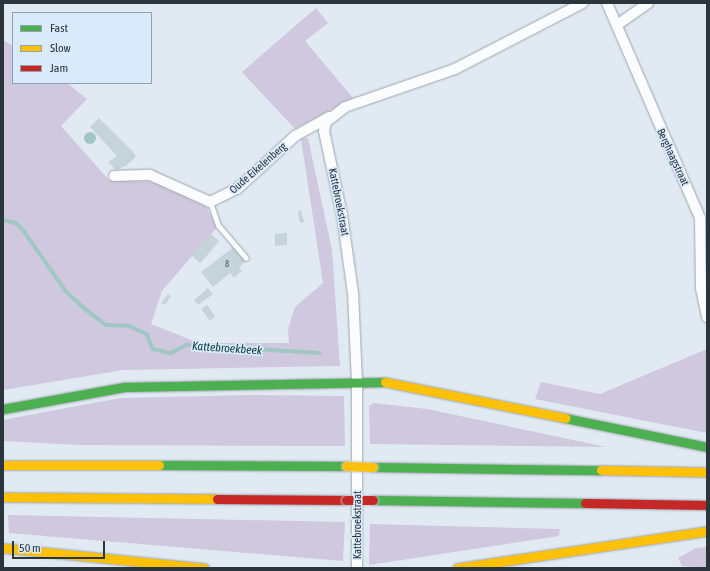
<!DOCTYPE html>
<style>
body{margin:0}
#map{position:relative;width:710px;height:571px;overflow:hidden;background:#e1eaf3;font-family:"Asap Condensed",sans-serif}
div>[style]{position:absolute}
.green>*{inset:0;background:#cfc8de}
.water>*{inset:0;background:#a0c7c3}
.round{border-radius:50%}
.stream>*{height:3.5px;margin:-1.75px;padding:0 1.75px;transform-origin:1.75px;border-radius:1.75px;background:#a0c7c3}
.building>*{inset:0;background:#c5d3da;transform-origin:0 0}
.roads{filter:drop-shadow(0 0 1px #9ea6ad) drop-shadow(0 0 1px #9ea6ad)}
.lane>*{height:5px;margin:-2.5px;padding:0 2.5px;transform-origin:2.5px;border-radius:2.5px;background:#fafcfd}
.street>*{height:10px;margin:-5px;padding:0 5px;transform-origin:5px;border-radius:5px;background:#fafcfd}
.fast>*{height:9px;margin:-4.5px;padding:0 4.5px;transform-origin:4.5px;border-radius:4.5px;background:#4caf50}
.slow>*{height:9px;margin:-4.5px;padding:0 4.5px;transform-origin:4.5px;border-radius:4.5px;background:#ffc107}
.jam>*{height:9px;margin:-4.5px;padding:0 4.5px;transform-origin:4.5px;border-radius:4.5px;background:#c62828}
.bridges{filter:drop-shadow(0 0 1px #c2c8cc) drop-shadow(0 0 1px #c2c8cc)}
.slow-bridge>*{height:9px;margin:-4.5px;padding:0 4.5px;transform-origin:4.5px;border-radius:4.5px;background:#ffc107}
.jam-bridge>*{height:9px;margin:-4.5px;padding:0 4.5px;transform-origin:4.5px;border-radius:4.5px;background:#c62828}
span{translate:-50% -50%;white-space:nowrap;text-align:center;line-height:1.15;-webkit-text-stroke:3.5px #d9eafb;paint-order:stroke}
.number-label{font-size:9px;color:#525c64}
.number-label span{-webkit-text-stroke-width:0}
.street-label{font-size:11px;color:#2c353c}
.water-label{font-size:12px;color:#093b35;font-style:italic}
.frame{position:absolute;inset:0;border:4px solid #2c353c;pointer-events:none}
.legend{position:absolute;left:12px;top:12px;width:140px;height:72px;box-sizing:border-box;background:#d9eafb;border:1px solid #94a2af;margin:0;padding:5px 7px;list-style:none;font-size:12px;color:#2c353c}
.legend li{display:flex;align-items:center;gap:8px;height:20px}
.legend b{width:20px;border:1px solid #94a2af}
.scale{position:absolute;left:12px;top:541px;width:93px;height:18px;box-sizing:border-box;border:2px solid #2c353c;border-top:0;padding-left:5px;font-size:12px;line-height:14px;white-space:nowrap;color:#2c353c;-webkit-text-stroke:3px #d9eafb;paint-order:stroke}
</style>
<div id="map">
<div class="green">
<i style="clip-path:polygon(316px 8px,328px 23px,305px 41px,353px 98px,295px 129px,242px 72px)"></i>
<i style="clip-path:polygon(3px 40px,13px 46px,13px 83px,67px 83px,87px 99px,61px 126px,109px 180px,161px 182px,206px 207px,217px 227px,162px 291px,151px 324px,199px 343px,289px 343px,288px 329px,295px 307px,323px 283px,301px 139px,308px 138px,332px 250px,340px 366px,123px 370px,3px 390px)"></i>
<i style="clip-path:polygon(707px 349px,707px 433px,535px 399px,541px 382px,600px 394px)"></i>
<i style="clip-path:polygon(250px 395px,344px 396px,345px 446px,78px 445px,3px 441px,3px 420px,50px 411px,121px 398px)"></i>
<i style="clip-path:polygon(374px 403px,427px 409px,606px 447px,370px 444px,369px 406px)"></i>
<i style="clip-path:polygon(8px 515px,345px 522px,343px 561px,9px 533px)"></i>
<i style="clip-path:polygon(370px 524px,560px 529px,559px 536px,369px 565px)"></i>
<i style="clip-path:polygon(707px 547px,707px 568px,682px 566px,678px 558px,696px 548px)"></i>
</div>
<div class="water">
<i class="round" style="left:84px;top:132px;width:12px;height:12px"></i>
</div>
<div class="stream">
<i style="left:3px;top:220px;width:13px;rotate:13deg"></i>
<i style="left:16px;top:223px;width:11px;rotate:45deg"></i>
<i style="left:24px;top:231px;width:73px;rotate:55deg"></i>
<i style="left:66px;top:291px;width:26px;rotate:43deg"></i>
<i style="left:85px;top:309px;width:26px;rotate:37deg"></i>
<i style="left:106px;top:325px;width:23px;rotate:2deg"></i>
<i style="left:129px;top:326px;width:20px;rotate:24deg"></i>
<i style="left:147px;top:334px;width:16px;rotate:68deg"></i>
<i style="left:153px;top:349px;width:18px;rotate:13deg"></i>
<i style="left:171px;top:353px;width:18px;rotate:-27deg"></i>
<i style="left:187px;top:345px;width:21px;rotate:3deg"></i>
<i style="left:208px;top:346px;width:112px;rotate:3.6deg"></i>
</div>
<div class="building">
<i style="clip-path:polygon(99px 118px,133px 152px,136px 157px,127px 165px,116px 170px,108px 162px,117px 156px,90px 127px)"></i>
<i style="clip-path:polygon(301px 210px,304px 222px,300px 223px,298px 211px)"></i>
<i style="clip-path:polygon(287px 233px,287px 245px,275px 246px,275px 234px)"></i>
<i style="left:211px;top:234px;width:11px;height:29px;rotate:41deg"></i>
<i style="clip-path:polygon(235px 246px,246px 261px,239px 267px,242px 271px,234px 278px,230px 273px,213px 287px,201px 272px)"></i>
<i style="clip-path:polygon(208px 288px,213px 294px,198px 305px,194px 300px)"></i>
<i style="clip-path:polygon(168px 294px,171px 296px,165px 305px,161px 303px)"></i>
<i style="left:207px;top:305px;width:14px;height:7px;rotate:54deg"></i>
</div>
<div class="roads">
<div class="lane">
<i style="left:210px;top:202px;width:24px;rotate:71deg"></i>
<i style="left:218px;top:225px;width:43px;rotate:49.7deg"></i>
</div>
<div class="street">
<i style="left:607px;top:3px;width:234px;rotate:66.6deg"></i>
<i style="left:700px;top:218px;width:70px;rotate:89.2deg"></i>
<i style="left:701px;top:288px;width:30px;rotate:78deg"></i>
<i style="left:617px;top:25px;width:38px;rotate:-35deg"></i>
<i style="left:114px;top:176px;width:36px;rotate:-2deg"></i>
<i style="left:150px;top:175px;width:66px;rotate:24.2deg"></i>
<i style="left:210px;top:202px;width:30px;rotate:-26deg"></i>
<i style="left:237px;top:189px;width:79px;rotate:-42.4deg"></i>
<i style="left:295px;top:136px;width:39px;rotate:-29deg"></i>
<i style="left:357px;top:568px;width:185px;rotate:-90deg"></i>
<i style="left:357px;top:383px;width:90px;rotate:-92.5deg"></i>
<i style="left:353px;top:293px;width:79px;rotate:-98deg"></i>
<i style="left:342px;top:215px;width:86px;rotate:-102.1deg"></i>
<i style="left:324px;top:131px;width:9px;rotate:-77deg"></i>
<i style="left:326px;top:122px;width:24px;rotate:-38deg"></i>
<i style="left:345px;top:107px;width:116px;rotate:-19.1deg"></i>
<i style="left:455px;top:69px;width:144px;rotate:-27.3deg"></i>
</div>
<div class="fast">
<i style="left:3px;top:409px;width:123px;rotate:-10.3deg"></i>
<i style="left:124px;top:387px;width:261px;rotate:-1.1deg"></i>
<i style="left:565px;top:418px;width:145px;rotate:11.5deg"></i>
<i style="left:159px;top:465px;width:187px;rotate:0.3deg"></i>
<i style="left:373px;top:467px;width:228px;rotate:0.8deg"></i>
<i style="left:373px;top:500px;width:212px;rotate:0.8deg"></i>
</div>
<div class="slow">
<i style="left:385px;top:382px;width:184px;rotate:11.3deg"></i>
<i style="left:3px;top:465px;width:156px"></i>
<i style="left:601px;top:470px;width:106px;rotate:1.1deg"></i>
<i style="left:3px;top:497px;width:214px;rotate:0.5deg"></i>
<i style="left:3px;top:548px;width:202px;rotate:5.7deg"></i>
<i style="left:457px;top:568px;width:253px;rotate:-8.4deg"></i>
</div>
<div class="jam">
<i style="left:217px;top:499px;width:129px;rotate:0.4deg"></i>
<i style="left:585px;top:503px;width:122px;rotate:0.9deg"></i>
</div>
</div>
<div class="bridges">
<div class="slow-bridge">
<i style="left:346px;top:466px;width:27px;rotate:2deg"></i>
</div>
<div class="jam-bridge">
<i style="left:346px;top:500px;width:27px"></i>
</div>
</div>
<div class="number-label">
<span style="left:227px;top:264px">8</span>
</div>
<div class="street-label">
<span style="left:673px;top:157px;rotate:65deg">Berghaagstraat</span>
<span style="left:258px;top:168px;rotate:-41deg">Oude Eikelenberg</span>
<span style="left:339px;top:202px;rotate:79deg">Kattebroekstraat</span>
<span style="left:357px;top:525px;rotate:-90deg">Kattebroekstraat</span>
</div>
<div class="water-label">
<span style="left:227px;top:349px;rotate:4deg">Kattebroekbeek</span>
</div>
<div class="frame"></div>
<ul class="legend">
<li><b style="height:5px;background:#4caf50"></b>Fast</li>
<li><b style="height:5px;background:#ffc107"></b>Slow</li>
<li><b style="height:5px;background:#c62828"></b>Jam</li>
</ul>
<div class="scale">50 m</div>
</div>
